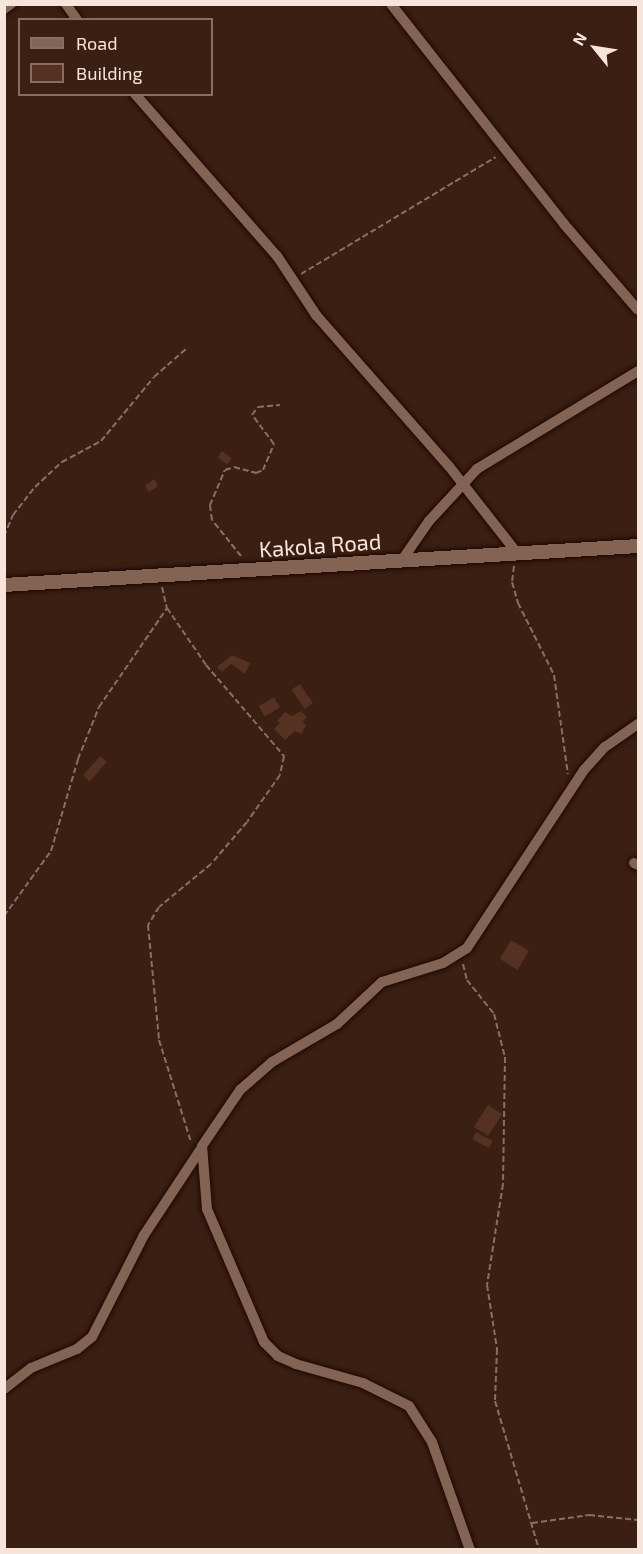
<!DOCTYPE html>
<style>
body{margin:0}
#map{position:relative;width:643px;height:1554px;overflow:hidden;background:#3a1f12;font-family:"Exo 2",sans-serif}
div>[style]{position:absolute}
.building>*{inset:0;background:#543120;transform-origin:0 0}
.path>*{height:2px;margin-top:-1px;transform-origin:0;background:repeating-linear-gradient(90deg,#866f63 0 6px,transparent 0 9px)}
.roads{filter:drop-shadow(0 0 2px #200800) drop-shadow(0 0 2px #200800)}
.minor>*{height:10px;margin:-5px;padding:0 5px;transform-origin:5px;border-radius:5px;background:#836353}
.secondary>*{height:14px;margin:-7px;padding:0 7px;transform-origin:7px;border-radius:7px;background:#836353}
span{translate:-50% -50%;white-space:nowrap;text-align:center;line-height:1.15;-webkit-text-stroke:4.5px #3a1f12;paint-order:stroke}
.street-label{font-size:22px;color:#f7e4db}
.frame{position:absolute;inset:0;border:6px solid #f7e4db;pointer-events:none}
.legend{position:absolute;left:18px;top:18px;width:195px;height:78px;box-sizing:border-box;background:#3a1f12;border:2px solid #866e62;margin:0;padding:8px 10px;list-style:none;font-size:18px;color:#f7e4db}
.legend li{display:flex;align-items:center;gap:12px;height:30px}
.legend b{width:30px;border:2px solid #866e62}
.north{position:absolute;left:565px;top:18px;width:60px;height:60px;-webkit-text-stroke:4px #3a1f12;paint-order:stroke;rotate:300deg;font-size:16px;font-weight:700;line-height:24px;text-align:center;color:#f7e4db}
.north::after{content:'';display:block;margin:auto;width:21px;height:27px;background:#f7e4db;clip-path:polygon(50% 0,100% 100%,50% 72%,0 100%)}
</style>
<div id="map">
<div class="building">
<i style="left:222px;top:451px;width:12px;height:8px;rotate:35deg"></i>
<i style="clip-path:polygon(154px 479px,158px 486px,149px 492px,145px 486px)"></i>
<i style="clip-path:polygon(232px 655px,250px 663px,245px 674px,231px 664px,222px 672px,217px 667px)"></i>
<i style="left:300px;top:684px;width:23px;height:10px;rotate:56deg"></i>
<i style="left:274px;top:697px;width:12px;height:18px;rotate:59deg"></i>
<i style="clip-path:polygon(301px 711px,307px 717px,303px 721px,306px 726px,301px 734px,295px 731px,285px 740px,274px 729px,280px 723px,277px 721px,285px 712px,292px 716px)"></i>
<i style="left:100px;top:756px;width:9px;height:26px;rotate:41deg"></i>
<i style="left:511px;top:940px;width:21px;height:22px;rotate:31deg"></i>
<i style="left:488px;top:1105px;width:17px;height:26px;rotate:33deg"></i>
<i style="left:476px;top:1132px;width:19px;height:8px;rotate:28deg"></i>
</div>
<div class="path">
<i style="left:301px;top:274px;width:227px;rotate:-31deg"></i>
<i style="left:4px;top:536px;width:23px;rotate:-67deg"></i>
<i style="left:13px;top:515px;width:36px;rotate:-52deg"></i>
<i style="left:35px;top:487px;width:37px;rotate:-43deg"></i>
<i style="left:62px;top:462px;width:44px;rotate:-28.3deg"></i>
<i style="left:101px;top:441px;width:83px;rotate:-50.4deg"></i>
<i style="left:154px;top:377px;width:44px;rotate:-41.3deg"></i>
<i style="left:241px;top:556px;width:46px;rotate:-128.9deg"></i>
<i style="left:212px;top:520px;width:15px;rotate:-98deg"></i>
<i style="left:210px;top:505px;width:38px;rotate:-67deg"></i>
<i style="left:225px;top:470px;width:9px;rotate:-18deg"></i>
<i style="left:234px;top:467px;width:23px;rotate:15deg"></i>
<i style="left:256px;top:473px;width:8px;rotate:-23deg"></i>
<i style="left:263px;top:470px;width:28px;rotate:-67deg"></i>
<i style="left:274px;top:444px;width:36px;rotate:-127deg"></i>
<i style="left:252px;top:415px;width:10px;rotate:-53deg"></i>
<i style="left:258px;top:407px;width:22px;rotate:-5deg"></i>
<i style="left:514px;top:566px;width:16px;rotate:97deg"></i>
<i style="left:512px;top:582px;width:22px;rotate:74deg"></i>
<i style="left:518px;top:603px;width:80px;rotate:63.4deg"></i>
<i style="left:554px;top:675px;width:100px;rotate:82deg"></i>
<i style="left:162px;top:587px;width:22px;rotate:77deg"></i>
<i style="left:167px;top:608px;width:69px;rotate:55.6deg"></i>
<i style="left:206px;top:665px;width:120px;rotate:49.4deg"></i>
<i style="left:284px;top:756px;width:19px;rotate:102deg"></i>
<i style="left:280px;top:775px;width:57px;rotate:125.1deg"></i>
<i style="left:247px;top:822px;width:55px;rotate:130.6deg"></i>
<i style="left:211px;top:864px;width:67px;rotate:140.4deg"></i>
<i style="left:159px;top:907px;width:21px;rotate:121deg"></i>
<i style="left:148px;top:925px;width:116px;rotate:84.5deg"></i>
<i style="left:159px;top:1040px;width:107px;rotate:72.6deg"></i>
<i style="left:4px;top:916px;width:80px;rotate:-54.1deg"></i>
<i style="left:51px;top:851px;width:96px;rotate:-73.6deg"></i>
<i style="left:78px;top:759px;width:56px;rotate:-68deg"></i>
<i style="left:99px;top:707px;width:120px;rotate:-55.5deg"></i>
<i style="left:463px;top:964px;width:16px;rotate:76deg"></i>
<i style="left:467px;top:980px;width:43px;rotate:51.5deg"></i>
<i style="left:494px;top:1014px;width:44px;rotate:75.7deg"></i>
<i style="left:505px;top:1057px;width:127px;rotate:90.9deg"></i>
<i style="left:503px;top:1184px;width:102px;rotate:99deg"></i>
<i style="left:487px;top:1285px;width:65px;rotate:81.1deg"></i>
<i style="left:497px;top:1349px;width:52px;rotate:92.2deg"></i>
<i style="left:495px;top:1401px;width:155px;rotate:73.5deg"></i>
<i style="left:532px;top:1523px;width:58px;rotate:-8deg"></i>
<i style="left:589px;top:1515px;width:49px;rotate:5.8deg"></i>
</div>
<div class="roads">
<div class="minor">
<i style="left:66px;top:4px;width:19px;rotate:55deg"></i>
<i style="left:391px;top:4px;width:280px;rotate:51.8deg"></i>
<i style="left:564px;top:224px;width:113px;rotate:49.3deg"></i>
<i style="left:4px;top:9px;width:9px;rotate:-36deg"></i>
<i style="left:135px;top:94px;width:215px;rotate:48.8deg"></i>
<i style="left:277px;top:256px;width:71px;rotate:56.5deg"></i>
<i style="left:316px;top:315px;width:200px;rotate:48.7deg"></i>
<i style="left:448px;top:465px;width:112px;rotate:51.9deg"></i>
<i style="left:402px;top:560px;width:47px;rotate:-55.3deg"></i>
<i style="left:429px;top:521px;width:71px;rotate:-47.3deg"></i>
<i style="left:477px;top:469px;width:188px;rotate:-31.3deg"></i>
<i style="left:634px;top:863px;width:4px;rotate:27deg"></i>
<i style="left:4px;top:1389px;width:34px;rotate:-38deg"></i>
<i style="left:31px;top:1368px;width:50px;rotate:-22.4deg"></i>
<i style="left:77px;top:1349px;width:19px;rotate:-39deg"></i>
<i style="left:92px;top:1337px;width:114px;rotate:-63deg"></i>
<i style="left:144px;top:1235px;width:105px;rotate:-56.6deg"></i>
<i style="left:470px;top:1550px;width:114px;rotate:-109.4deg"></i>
<i style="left:432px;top:1442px;width:43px;rotate:-122.6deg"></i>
<i style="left:409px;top:1406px;width:51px;rotate:-153.4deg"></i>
<i style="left:363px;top:1383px;width:70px;rotate:-164.2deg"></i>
<i style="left:296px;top:1364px;width:20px;rotate:-156deg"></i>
<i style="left:278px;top:1356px;width:20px;rotate:-135deg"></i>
<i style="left:264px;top:1342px;width:145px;rotate:-113.2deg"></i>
<i style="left:207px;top:1209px;width:63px;rotate:-94.5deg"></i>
<i style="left:202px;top:1146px;width:68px;rotate:-55.8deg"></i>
<i style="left:240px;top:1090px;width:43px;rotate:-41.2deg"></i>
<i style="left:272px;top:1062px;width:75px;rotate:-30.3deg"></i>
<i style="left:337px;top:1024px;width:62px;rotate:-43deg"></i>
<i style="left:382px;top:982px;width:64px;rotate:-17.3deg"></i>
<i style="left:443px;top:963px;width:28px;rotate:-32deg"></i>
<i style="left:467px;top:948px;width:213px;rotate:-56.7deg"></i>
<i style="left:584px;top:770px;width:31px;rotate:-48deg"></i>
<i style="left:605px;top:747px;width:40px;rotate:-34.9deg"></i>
</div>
<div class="secondary">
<i style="left:4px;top:585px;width:635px;rotate:-3.52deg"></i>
</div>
</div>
<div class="street-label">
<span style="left:320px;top:545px;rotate:-4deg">Kakola Road</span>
</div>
<div class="frame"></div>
<ul class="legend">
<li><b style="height:8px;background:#836353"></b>Road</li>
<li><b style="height:16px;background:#543120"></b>Building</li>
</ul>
<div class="north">N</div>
</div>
